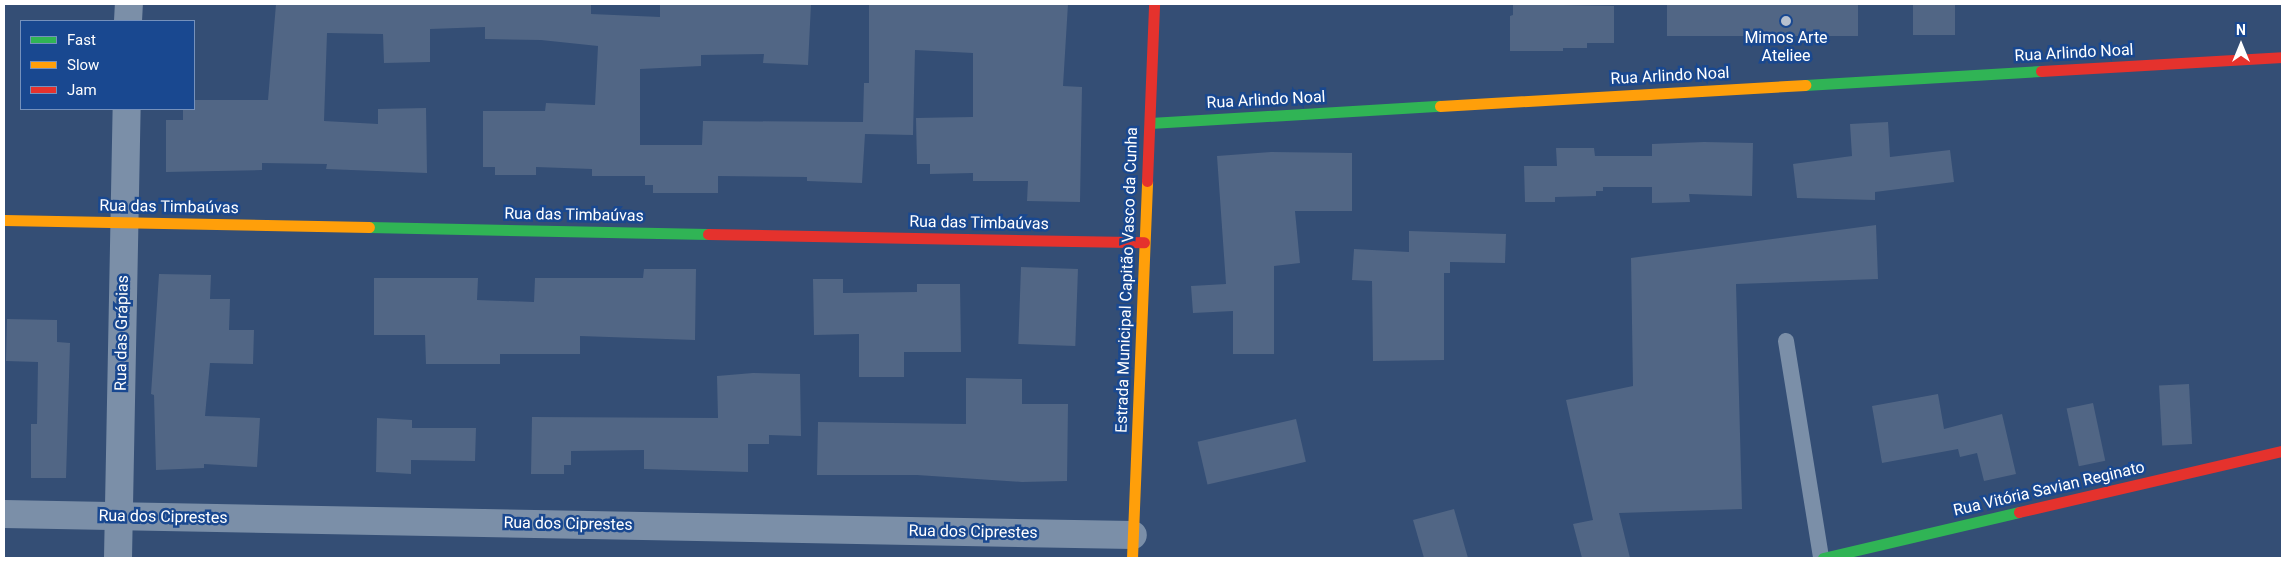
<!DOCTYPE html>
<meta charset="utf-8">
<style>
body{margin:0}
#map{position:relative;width:2286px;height:562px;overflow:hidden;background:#344e75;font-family:Roboto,sans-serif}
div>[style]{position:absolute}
.building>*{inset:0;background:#516685;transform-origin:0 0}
.lane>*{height:16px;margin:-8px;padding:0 8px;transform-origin:8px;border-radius:8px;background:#7b8fa8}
.street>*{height:28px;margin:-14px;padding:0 14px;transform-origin:14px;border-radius:14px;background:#7b8fa8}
.fast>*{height:11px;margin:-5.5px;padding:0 5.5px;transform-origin:5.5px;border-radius:5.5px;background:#30b455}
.slow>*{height:11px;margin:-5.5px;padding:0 5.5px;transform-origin:5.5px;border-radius:5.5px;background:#ff9f0a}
.jam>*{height:11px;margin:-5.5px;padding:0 5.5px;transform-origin:5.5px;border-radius:5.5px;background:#e5322d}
.dots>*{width:14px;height:14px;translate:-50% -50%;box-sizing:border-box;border:2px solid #194890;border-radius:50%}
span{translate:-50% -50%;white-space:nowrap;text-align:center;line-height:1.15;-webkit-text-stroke:5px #194890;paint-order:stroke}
.poi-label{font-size:16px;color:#fff}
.street-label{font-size:16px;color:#fff}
.frame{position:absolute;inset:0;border:5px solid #fff;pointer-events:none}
.legend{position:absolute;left:20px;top:20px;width:175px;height:90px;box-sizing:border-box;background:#194890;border:1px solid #7591bc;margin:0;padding:6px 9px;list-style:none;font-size:15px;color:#fff}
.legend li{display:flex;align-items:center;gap:10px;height:25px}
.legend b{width:25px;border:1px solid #7591bc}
.north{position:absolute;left:2216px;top:20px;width:50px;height:50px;-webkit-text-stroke:4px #194890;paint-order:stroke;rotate:0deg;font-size:14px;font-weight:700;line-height:20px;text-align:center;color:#fff}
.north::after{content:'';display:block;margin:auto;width:18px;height:22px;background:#fff;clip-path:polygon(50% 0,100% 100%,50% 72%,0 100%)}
</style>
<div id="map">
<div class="building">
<i style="clip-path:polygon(276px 4px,591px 4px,591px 14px,660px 17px,660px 4px,811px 4px,808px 65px,763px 63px,764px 54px,701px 55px,701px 66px,640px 69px,640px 145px,702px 145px,703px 121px,863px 122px,864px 83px,869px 83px,869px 4px,1068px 4px,1063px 86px,1082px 87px,1080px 202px,1027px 201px,1028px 181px,973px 181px,973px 173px,930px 174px,930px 164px,917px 164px,916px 118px,973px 117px,973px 53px,915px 50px,913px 135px,865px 134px,862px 183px,807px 181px,807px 177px,718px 176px,718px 193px,653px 193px,653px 185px,645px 185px,645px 176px,592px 176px,592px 169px,536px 167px,536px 175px,495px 175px,495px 167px,483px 167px,483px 111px,545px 111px,546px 103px,595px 105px,598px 46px,541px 40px,485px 39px,485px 27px,430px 29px,430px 62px,384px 63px,383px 34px,327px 33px,324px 121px,378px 124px,378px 109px,426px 108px,427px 173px,326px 169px,327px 164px,262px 163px,262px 170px,166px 172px,166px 120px,183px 120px,183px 109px,194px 109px,194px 100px,268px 100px)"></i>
<i style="clip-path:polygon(1513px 4px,1614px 6px,1614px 43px,1587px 43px,1587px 48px,1563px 48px,1563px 51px,1510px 51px,1510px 16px,1513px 15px)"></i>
<i style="left:1667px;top:4px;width:191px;height:32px"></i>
<i style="left:1913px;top:4px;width:42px;height:31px"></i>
<i style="clip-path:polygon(1888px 122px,1890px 157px,1950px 150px,1954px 182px,1875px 192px,1875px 200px,1797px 198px,1793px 164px,1852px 156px,1850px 124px)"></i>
<i style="clip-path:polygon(1704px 142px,1753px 143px,1752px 196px,1689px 194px,1690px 202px,1652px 203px,1652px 187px,1603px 187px,1603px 191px,1596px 191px,1596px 196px,1555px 197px,1555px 202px,1525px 202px,1524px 166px,1557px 166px,1556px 148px,1594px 148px,1595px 156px,1652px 156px,1652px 144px)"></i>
<i style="clip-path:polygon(1271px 152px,1352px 153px,1352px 211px,1295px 211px,1300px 263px,1274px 266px,1274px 354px,1233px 354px,1233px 311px,1193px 313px,1191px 286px,1226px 284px,1217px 156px)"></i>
<i style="clip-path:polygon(1876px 225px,1878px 279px,1736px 284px,1742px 509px,1619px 513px,1630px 558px,1582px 558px,1573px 524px,1593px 520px,1566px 400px,1633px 386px,1631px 258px)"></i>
<i style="clip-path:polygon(1409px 231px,1506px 234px,1505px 263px,1450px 262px,1450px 273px,1444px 273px,1444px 360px,1373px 361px,1372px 281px,1352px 280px,1354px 249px,1409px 252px)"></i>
<i style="left:1021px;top:267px;width:57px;height:77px;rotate:2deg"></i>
<i style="clip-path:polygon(644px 269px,696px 269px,695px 340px,580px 336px,580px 354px,500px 354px,500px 364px,426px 364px,425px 335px,374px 335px,374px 278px,478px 278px,477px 300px,534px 302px,535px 278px,643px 278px)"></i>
<i style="clip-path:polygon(159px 274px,211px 275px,210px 299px,230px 299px,229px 330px,254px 330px,253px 364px,210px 363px,205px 416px,260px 418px,257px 467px,204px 464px,204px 468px,156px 470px,154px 395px,151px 394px)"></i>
<i style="clip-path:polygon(813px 279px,843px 279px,843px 293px,917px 292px,917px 284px,960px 284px,961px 352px,904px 352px,904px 377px,859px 377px,859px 334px,814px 335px)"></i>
<i style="clip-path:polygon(7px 319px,57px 320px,57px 342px,70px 343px,66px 478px,31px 478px,31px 424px,37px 424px,38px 362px,6px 361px)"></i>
<i style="clip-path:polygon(753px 373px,800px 374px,801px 436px,769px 435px,769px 444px,748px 444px,748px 472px,644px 469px,644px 450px,571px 451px,571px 465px,564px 465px,564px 474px,531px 474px,532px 417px,718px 418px,717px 376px)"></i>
<i style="clip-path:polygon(966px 378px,1022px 379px,1022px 404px,1068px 404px,1067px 481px,1022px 482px,917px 475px,817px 475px,818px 422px,966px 424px)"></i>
<i style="left:2189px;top:384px;width:60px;height:30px;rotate:87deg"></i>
<i style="clip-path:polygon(1938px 394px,1944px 429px,2002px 414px,2016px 474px,1984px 481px,1977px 453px,1960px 457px,1958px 449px,1882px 463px,1872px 406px)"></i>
<i style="left:2093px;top:403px;width:59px;height:27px;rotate:78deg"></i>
<i style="clip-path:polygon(377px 418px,412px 420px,412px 428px,476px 428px,475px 461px,411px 460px,411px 474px,376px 472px)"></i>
<i style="left:1296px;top:419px;width:44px;height:101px;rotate:77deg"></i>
<i style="clip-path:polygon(1454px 509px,1468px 558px,1424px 558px,1413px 520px)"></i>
</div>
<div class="lane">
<i style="left:1786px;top:341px;width:220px;rotate:80.8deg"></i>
</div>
<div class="street">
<i style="left:128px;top:21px;width:17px;rotate:-87deg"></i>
<i style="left:4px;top:514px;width:1129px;rotate:1.07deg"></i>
<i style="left:118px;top:558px;width:449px;rotate:-88.9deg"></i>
</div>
<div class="fast">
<i style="left:1805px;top:85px;width:236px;rotate:-3.4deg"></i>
<i style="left:1150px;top:123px;width:290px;rotate:-3.4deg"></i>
<i style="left:369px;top:227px;width:339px;rotate:1.2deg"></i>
<i style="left:1823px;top:558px;width:201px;rotate:-13.2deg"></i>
</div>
<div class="slow">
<i style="left:1440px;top:106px;width:366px;rotate:-3.3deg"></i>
<i style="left:4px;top:220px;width:365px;rotate:1.1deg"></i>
<i style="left:1132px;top:558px;width:377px;rotate:-87.7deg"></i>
</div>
<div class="jam">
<i style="left:2041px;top:71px;width:241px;rotate:-3.3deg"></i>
<i style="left:1147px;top:181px;width:177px;rotate:-87.7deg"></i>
<i style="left:708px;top:234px;width:436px;rotate:1.1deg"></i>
<i style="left:2019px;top:512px;width:270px;rotate:-13.1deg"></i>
</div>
<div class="dots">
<i style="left:1786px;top:21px;background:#b8c1cf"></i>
</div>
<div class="poi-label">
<span style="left:1786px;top:47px">Mimos Arte<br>Ateliee</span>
</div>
<div class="street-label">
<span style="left:2074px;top:53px;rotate:-3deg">Rua Arlindo Noal</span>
<span style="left:1670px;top:76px;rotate:-3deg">Rua Arlindo Noal</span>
<span style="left:1266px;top:100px;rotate:-3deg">Rua Arlindo Noal</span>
<span style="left:169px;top:207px;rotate:1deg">Rua das Timbaúvas</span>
<span style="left:574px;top:215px;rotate:1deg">Rua das Timbaúvas</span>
<span style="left:979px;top:223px;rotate:1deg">Rua das Timbaúvas</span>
<span style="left:1127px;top:280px;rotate:-88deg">Estrada Municipal Capitão Vasco da Cunha</span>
<span style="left:122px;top:333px;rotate:-89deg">Rua das Grápias</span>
<span style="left:2049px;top:489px;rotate:-13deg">Rua Vitória Savian Reginato</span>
<span style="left:163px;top:517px;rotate:1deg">Rua dos Ciprestes</span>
<span style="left:568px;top:524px;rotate:1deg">Rua dos Ciprestes</span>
<span style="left:973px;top:532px;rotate:1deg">Rua dos Ciprestes</span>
</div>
<div class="frame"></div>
<ul class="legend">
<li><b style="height:6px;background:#30b455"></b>Fast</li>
<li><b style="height:6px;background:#ff9f0a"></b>Slow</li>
<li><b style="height:6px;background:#e5322d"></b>Jam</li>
</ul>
<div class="north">N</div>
</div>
